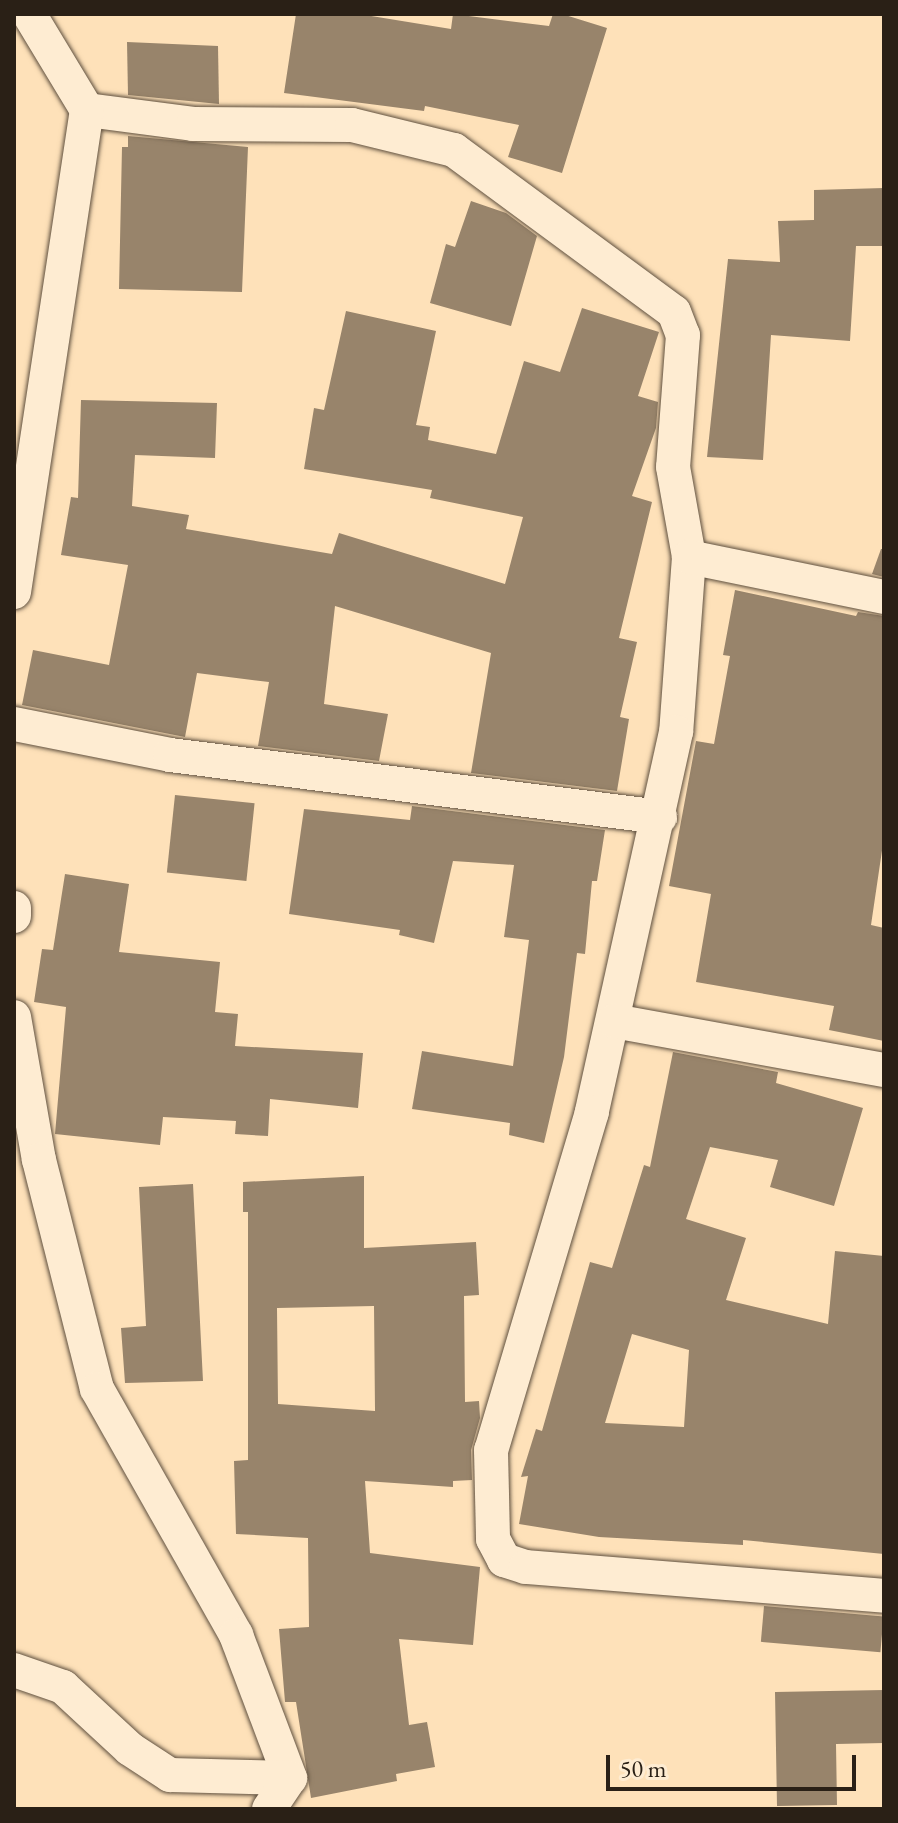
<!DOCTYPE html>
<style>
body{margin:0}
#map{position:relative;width:898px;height:1823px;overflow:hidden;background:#fee1b9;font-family:"EB Garamond",serif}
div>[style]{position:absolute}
.building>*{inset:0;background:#98846b;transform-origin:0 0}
.roads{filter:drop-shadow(0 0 2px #5f503f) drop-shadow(0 0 2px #5f503f)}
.minor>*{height:34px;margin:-17px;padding:0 17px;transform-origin:17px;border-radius:17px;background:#feecd2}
span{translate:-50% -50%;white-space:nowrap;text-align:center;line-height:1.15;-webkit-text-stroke:7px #feecd2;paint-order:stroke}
.frame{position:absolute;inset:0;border:16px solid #2a2016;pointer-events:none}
.scale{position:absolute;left:606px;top:1755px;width:250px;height:36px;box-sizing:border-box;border:4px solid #2a2016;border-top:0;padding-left:10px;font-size:24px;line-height:28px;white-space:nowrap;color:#2a2016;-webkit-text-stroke:6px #feecd2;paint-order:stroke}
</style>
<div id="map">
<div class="building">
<i style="clip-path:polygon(296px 14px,359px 14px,451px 29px,453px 14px,549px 26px,553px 14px,562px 14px,607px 28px,562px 173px,508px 157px,519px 125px,425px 106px,424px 111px,284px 93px)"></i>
<i style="clip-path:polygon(127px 42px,218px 46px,219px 104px,128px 95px)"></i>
<i style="clip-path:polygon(128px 136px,248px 147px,242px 292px,119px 289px,122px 147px,128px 147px)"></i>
<i style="clip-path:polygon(884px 188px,884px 246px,856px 246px,850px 341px,771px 335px,763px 460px,707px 457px,728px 259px,780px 262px,778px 221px,814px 220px,814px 190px)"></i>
<i style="clip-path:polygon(471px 201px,506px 213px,537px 236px,511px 326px,430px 303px,446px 244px,455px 247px)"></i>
<i style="clip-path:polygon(582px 308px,659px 332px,638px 396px,658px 402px,656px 428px,632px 496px,652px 502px,619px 638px,637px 642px,620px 717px,629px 719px,617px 791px,471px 773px,491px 653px,335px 606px,324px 704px,388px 714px,379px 761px,258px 746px,269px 682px,197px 673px,185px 737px,22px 705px,33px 650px,109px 665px,128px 565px,61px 555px,71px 497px,78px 498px,81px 400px,217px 403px,215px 458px,135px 455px,132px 506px,189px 515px,186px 529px,332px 554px,339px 533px,505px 584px,523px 517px,430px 498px,432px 490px,304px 469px,314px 408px,324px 410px,346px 311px,436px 331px,416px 425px,430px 427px,428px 440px,496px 454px,524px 361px,560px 372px)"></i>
<i style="clip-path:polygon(881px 549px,884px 549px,884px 577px,872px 574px)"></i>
<i style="clip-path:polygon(735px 590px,856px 616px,858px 612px,884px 616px,884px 837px,871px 925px,884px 928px,884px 1041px,829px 1030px,834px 1006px,696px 982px,711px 894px,669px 886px,696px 741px,714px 744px,730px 656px,723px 655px)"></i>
<i style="left:175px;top:795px;width:80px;height:78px;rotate:6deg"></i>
<i style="clip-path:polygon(412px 806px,605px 830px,597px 881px,592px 881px,585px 954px,577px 953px,564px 1057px,544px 1143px,509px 1135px,510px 1123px,412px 1109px,422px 1051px,513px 1066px,529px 940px,504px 937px,514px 865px,453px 861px,434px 943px,399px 935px,400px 930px,289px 914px,304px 809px,410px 820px)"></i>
<i style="clip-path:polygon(65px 874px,129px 884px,119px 952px,220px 962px,215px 1012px,238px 1014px,235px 1046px,363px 1053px,358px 1108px,270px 1099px,268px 1136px,235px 1134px,236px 1121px,163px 1117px,160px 1145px,55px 1134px,66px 1007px,34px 1002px,42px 949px,53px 950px)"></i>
<i style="clip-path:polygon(evenodd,673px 1052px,778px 1072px,776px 1083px,863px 1108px,834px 1206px,770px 1187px,778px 1160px,710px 1147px,686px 1219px,746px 1238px,726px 1300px,828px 1324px,835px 1251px,884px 1256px,884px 1554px,743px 1540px,743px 1545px,599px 1537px,519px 1524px,528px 1476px,521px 1477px,536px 1429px,542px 1431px,590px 1262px,612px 1268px,644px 1165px,650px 1167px,673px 1052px,632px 1334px,689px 1350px,684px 1427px,605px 1423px,632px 1334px)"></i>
<i style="clip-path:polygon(evenodd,364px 1176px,364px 1248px,476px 1242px,479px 1295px,464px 1296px,465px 1402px,479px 1401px,480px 1418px,471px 1450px,472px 1480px,453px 1481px,453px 1487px,365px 1481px,370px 1553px,480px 1567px,473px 1645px,399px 1639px,409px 1725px,427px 1722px,435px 1767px,396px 1774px,397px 1781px,311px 1798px,296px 1702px,285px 1702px,279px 1629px,309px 1627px,308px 1538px,236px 1534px,234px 1461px,248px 1460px,248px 1212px,243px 1212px,243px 1182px,364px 1176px,374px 1306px,375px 1411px,278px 1404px,277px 1308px,374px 1306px)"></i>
<i style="clip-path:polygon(193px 1184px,203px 1381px,125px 1383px,121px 1328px,146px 1326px,139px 1187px)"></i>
<i style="left:764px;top:1606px;width:120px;height:36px;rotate:5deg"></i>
<i style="clip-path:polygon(884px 1690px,884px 1743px,836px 1744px,837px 1805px,777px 1806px,775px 1692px)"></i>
</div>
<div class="roads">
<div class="minor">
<i style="left:87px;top:110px;width:107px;rotate:7.5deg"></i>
<i style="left:193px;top:124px;width:159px;rotate:0.4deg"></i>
<i style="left:352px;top:125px;width:105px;rotate:13.8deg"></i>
<i style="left:454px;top:150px;width:273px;rotate:36.4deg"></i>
<i style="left:674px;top:312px;width:25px;rotate:69deg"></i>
<i style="left:683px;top:335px;width:132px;rotate:94.3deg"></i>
<i style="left:673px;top:467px;width:91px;rotate:79.9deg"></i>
<i style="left:689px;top:557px;width:175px;rotate:94.2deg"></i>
<i style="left:676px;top:732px;width:389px;rotate:102.5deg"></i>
<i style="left:592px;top:1112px;width:353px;rotate:106.6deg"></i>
<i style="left:491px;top:1450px;width:89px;rotate:88.7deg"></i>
<i style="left:493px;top:1539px;width:24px;rotate:62deg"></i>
<i style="left:504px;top:1560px;width:23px;rotate:18deg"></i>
<i style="left:526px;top:1567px;width:359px;rotate:4.6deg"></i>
<i style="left:689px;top:557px;width:199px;rotate:11.6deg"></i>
<i style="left:14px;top:592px;width:487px;rotate:-81.4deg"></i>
<i style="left:87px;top:110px;width:112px;rotate:-121.1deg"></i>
<i style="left:14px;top:724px;width:159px;rotate:11.2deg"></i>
<i style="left:170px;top:755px;width:494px;rotate:7.2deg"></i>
<i style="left:14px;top:908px;width:8px;rotate:90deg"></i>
<i style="left:14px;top:1017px;width:145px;rotate:80.1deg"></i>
<i style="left:39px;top:1160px;width:236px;rotate:75.8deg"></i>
<i style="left:97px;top:1389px;width:283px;rotate:60.5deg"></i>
<i style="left:236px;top:1635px;width:153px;rotate:69.3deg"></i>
<i style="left:614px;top:1021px;width:274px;rotate:10.3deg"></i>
<i style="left:14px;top:1670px;width:52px;rotate:19.1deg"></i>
<i style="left:63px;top:1687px;width:91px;rotate:42.8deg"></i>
<i style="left:130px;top:1749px;width:48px;rotate:33deg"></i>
<i style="left:170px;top:1775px;width:120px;rotate:1.4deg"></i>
<i style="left:269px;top:1809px;width:37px;rotate:-56deg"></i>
</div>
</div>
<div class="frame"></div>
<div class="scale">50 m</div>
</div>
